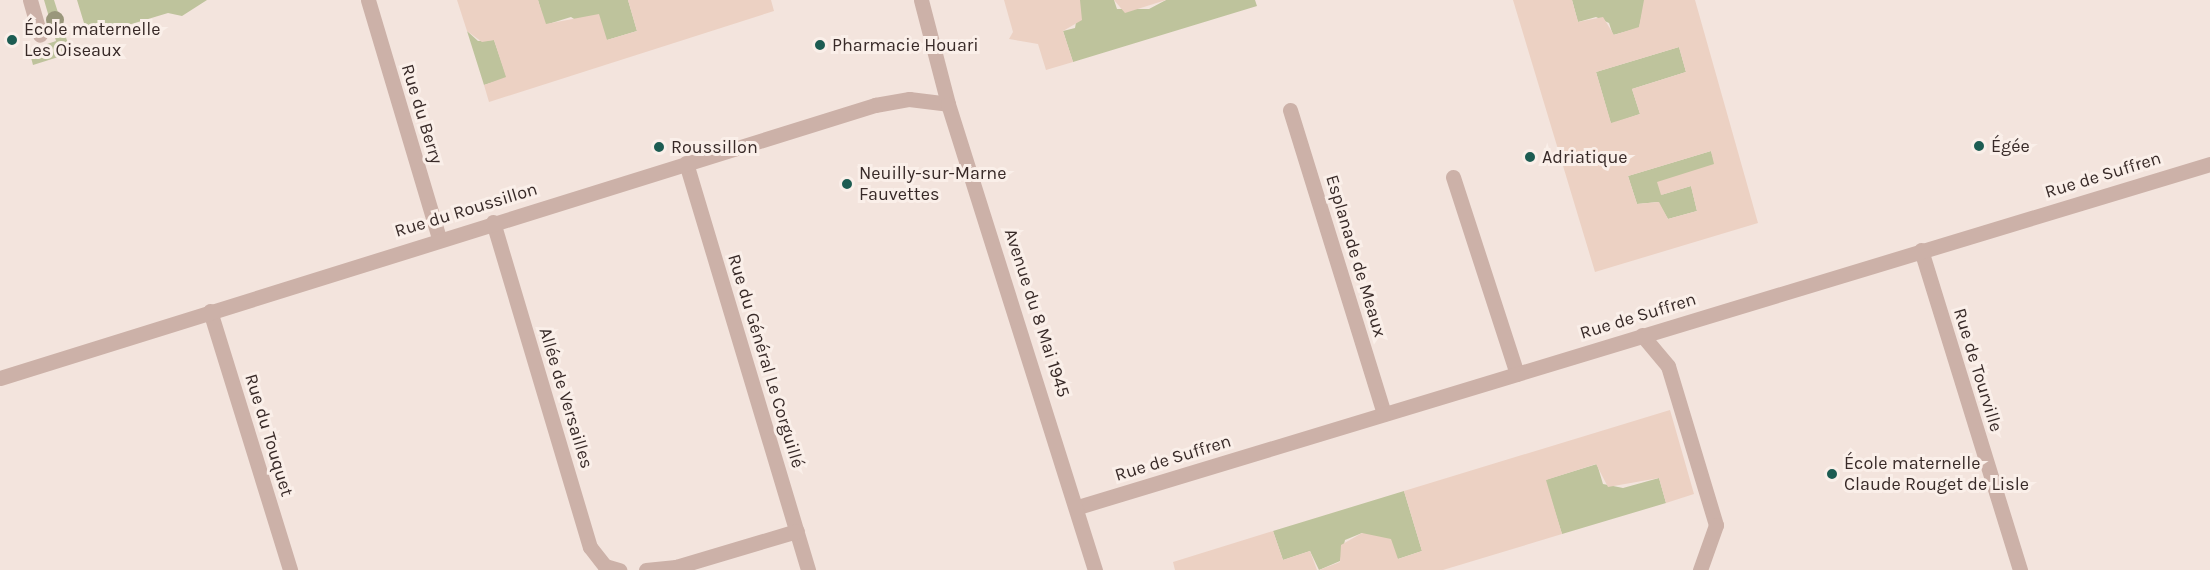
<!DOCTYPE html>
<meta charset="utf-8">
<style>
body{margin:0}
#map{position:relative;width:2210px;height:570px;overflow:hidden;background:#f3e4dd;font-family:Karla,sans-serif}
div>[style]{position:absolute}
.green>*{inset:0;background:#bec39c}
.plaza>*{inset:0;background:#ecd1c3}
.service>*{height:15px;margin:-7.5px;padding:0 7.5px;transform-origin:7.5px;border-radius:7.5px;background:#ccb1a8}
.minor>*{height:15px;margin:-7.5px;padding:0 7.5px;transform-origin:7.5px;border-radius:7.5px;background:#ccb1a8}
.tertiary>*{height:15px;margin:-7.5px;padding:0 7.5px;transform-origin:7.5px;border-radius:7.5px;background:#ccb1a8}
.trees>*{width:18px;height:18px;margin:-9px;border-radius:50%;background:#9a977b}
.dots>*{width:16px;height:16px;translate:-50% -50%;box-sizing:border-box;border:3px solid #faefe9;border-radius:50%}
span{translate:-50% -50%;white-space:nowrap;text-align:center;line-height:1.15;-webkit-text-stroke:6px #faefe9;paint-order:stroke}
.poi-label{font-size:18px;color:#382a28}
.left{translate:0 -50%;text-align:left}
.street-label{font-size:18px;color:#382a28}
</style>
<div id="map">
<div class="green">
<i style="clip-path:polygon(44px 0,54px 0,71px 53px,33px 65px,29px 50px,56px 41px)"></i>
<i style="clip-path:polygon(77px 0,207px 0,182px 16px,168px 13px,105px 32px,84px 23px)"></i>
<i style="clip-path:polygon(538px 0,628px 0,637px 31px,607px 40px,571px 17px,545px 25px)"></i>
<i style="clip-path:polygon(1080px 0,1114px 0,1117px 9px,1149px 9px,1166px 0,1255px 0,1257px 6px,1073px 62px,1063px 31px,1075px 28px)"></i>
<i style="clip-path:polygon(1572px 0,1645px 0,1639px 28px,1613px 35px,1609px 23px,1596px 17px,1578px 22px)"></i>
<i style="clip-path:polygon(467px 31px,478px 41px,494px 40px,507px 78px,484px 85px)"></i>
<i style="clip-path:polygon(1679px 47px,1686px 72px,1632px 89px,1640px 114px,1611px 124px,1596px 72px)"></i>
<i style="clip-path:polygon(1711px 151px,1715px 164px,1661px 195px,1691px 186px,1697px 211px,1668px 219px,1658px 202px,1637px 204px,1628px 176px)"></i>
<i style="clip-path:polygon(1597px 464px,1603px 484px,1623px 488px,1659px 478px,1666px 503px,1562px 534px,1545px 480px)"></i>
<i style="clip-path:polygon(1404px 491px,1422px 551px,1398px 559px,1362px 533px,1345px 540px,1340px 561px,1319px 570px,1310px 551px,1283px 560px,1273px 531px)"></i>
</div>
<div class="plaza">
<i style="clip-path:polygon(457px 0,538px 0,546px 24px,599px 14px,607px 40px,637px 31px,628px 0,771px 0,774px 11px,489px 102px,484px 85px,506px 77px,494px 40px,482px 42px,467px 31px)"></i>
<i style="clip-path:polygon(1004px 0,1080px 0,1082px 20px,1063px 31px,1073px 62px,1046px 70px,1038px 44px,1009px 39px,1013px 32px)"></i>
<i style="clip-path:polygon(1114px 0,1166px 0,1125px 13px)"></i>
<i style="clip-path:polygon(evenodd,1513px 0,1572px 0,1578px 22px,1603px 17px,1614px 35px,1639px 27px,1644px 0,1695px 0,1758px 223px,1595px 272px,1513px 0,1679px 47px,1686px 72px,1632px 89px,1640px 114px,1611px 123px,1596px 72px,1679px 47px,1513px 0,1711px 151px,1714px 164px,1657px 182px,1661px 195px,1691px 186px,1697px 211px,1668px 219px,1659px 202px,1637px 204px,1628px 176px,1711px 151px)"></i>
<i style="clip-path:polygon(1670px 410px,1694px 494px,1666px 503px,1659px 478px,1608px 487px,1596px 464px,1546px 480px,1562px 534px,1443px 570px,1319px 570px,1340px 562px,1341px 545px,1362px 533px,1391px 539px,1398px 559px,1422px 551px,1404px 491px)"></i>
<i style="clip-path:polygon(1273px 531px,1283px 560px,1310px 551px,1317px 570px,1175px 570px,1173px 562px)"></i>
</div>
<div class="service">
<i style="left:30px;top:0;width:36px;rotate:74deg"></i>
<i style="left:1290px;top:110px;width:318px;rotate:72.8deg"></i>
<i style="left:1453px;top:177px;width:207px;rotate:72deg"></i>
<i style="left:1642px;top:335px;width:40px;rotate:50deg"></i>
<i style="left:1668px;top:366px;width:166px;rotate:73.2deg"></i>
<i style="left:1716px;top:525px;width:48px;rotate:109.6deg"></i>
</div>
<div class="minor">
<i style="left:368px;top:0;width:248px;rotate:73.4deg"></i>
<i style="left:686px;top:163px;width:425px;rotate:73.3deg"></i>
<i style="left:493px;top:222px;width:339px;rotate:73.4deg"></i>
<i style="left:590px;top:547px;width:24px;rotate:52deg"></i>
<i style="left:605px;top:566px;width:15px;rotate:16deg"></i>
<i style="left:1921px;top:250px;width:335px;rotate:72.8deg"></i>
<i style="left:210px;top:311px;width:271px;rotate:72.8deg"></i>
<i style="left:0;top:378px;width:917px;rotate:-17.33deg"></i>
<i style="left:875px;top:105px;width:35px;rotate:-10deg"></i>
<i style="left:909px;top:99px;width:39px;rotate:7deg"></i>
<i style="left:1078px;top:507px;width:1183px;rotate:-16.86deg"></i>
<i style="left:646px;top:570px;width:30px;rotate:-6deg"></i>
<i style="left:676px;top:567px;width:126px;rotate:-16.6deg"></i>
</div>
<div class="tertiary">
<i style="left:921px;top:0;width:107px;rotate:75.4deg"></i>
<i style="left:948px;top:104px;width:489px;rotate:72.5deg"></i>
</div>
<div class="trees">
<i style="left:55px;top:20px"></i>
</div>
<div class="dots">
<i style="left:12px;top:40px;background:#1c5c52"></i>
<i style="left:820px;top:45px;background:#1c5c52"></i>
<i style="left:1979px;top:146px;background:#1c5c52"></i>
<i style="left:659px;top:147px;background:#1c5c52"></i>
<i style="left:1530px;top:157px;background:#1c5c52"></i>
<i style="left:847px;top:184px;background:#1c5c52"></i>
<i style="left:1832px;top:474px;background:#1c5c52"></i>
</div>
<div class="poi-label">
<span class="left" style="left:24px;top:40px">École maternelle<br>Les Oiseaux</span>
<span class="left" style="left:832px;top:45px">Pharmacie Houari</span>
<span class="left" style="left:1991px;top:146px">Égée</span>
<span class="left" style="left:671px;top:147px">Roussillon</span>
<span class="left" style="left:1542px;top:157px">Adriatique</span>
<span class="left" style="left:859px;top:184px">Neuilly-sur-Marne<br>Fauvettes</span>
<span class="left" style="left:1844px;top:474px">École maternelle<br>Claude Rouget de Lisle</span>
</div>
<div class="street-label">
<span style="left:422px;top:114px;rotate:73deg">Rue du Berry</span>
<span style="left:2103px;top:175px;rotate:-17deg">Rue de Suffren</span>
<span style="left:466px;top:210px;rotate:-17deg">Rue du Roussillon</span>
<span style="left:1356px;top:256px;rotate:73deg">Esplanade de Meaux</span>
<span style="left:1037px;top:313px;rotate:72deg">Avenue du 8 Mai 1945</span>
<span style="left:1638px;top:316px;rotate:-17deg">Rue de Suffren</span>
<span style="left:766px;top:361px;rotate:73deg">Rue du Général Le Corguillé</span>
<span style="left:1978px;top:370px;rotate:73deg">Rue de Tourville</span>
<span style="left:566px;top:398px;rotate:73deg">Allée de Versailles</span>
<span style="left:269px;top:435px;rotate:73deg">Rue du Touquet</span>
<span style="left:1173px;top:458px;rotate:-17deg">Rue de Suffren</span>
</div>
</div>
